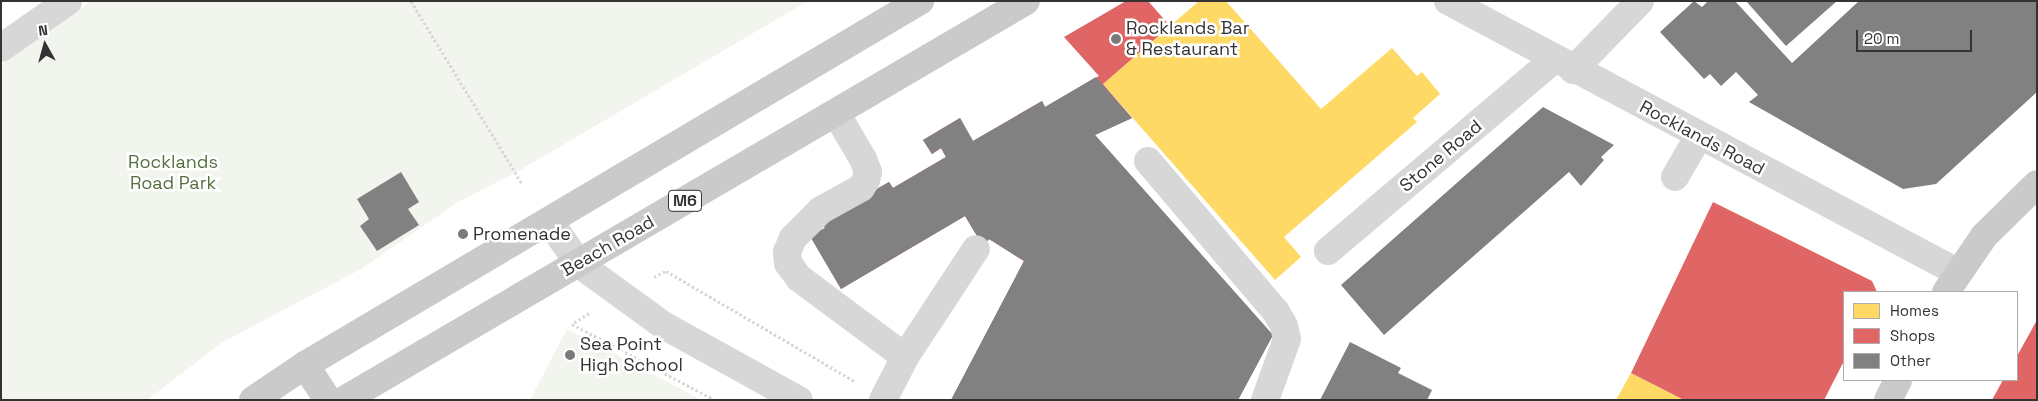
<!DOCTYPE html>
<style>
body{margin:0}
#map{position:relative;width:2038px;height:401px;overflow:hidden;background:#fff;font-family:"Space Grotesk",sans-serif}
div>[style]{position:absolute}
.green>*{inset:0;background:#f1f5ed}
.homes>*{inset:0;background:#ffd966}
.shops>*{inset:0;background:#e06666}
.building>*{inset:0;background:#818181}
.path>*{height:3px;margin-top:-1.5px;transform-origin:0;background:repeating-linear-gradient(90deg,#d6d6d6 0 2.5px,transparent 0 5px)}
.minor>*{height:28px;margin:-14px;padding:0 14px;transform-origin:14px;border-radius:14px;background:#d7d7d7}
.major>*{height:28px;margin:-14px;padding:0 14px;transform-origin:14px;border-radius:14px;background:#cacaca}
.dots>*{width:14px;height:14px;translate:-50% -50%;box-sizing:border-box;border:2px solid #fff;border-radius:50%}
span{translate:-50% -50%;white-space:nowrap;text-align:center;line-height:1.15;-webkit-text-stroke:5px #fff;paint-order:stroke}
.shield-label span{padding:1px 4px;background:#fff;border:1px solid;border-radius:4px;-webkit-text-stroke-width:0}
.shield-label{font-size:16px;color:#333;font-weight:700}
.poi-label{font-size:18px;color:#333}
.left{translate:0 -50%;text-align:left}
.street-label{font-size:18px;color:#333}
.park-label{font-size:18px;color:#566f3f}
.frame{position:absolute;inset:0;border:2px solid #333;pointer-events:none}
.legend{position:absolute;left:1843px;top:291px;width:175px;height:90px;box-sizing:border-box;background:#fff;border:1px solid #adadad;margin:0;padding:6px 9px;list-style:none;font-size:15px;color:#333}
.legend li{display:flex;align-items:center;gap:10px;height:25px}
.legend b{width:25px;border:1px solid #adadad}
.north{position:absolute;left:20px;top:20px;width:50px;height:50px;-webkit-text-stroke:4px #fff;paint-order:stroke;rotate:353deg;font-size:14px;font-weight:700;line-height:20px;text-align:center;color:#333}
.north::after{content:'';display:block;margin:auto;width:18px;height:22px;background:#333;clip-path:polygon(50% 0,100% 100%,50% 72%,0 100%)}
.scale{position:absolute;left:1856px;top:30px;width:116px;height:22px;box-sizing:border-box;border:2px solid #333;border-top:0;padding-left:6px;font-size:15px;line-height:18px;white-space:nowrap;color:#333;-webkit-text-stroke:4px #fff;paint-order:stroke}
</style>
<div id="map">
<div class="green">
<i style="clip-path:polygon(91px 1px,808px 1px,522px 169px,458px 202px,361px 269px,223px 342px,147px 400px,1px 400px,1px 65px)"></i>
<i style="clip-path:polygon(567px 329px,664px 380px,701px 400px,530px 400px)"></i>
</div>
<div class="homes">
<i style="clip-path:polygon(1199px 1px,1226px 1px,1321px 109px,1392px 48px,1417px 76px,1422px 72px,1440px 94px,1413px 118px,1417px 122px,1284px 237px,1301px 257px,1275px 280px,1103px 84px)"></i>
<i style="clip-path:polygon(1631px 373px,1684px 400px,1616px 400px)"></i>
</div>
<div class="shops">
<i style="clip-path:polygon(evenodd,1126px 1px,1148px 1px,1170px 26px,1103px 84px,1132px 118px,1095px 135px,1273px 335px,1238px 400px,951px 400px,1024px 261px,989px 239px,983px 246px,965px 216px,841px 289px,810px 236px,825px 228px,821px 221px,889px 182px,893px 188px,946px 157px,941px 148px,932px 154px,923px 140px,960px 118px,973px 141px,1042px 101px,1045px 107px,1099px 76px,1064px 37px,1126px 1px,1075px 155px,1086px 171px,1078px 180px,1109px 213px,1091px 248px,1038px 218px,1034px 227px,1019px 215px,1006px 194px,1075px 155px)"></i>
<i style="clip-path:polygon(1713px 202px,1872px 281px,1877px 292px,1844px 292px,1844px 361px,1824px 400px,1684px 400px,1631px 373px)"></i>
<i style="clip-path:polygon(2037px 320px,2037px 400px,1992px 400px,2003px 380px,2017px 380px,2017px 356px)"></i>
</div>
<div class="building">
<i style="clip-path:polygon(1694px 1px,1702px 7px,1708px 1px,1735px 1px,1792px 63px,1859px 1px,2037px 1px,2037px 92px,1936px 184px,1903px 189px,1749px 102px,1758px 95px,1736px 72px,1721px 86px,1710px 74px,1704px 79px,1660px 32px)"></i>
<i style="clip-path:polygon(1746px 1px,1837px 1px,1786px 46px)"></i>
<i style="clip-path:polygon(1096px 77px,1132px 118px,1095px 135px,1273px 335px,1238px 400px,951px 400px,1024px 261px,989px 239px,983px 246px,965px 216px,841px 289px,810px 236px,825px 228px,821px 221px,889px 182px,893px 188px,946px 157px,941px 148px,932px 154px,923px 140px,960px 118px,973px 141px,1042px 101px,1045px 107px)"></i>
<i style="clip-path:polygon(1543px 107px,1614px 145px,1601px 157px,1604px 160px,1581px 186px,1569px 172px,1384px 335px,1341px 285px)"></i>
<i style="clip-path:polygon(401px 172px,419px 202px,408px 209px,419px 225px,377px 251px,360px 226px,369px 219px,357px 199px)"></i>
<i style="clip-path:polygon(1350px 342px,1401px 368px,1398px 373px,1432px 390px,1427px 400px,1320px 400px)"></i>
</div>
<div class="path">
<i style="left:411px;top:1px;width:215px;rotate:58.7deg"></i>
<i style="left:654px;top:277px;width:13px;rotate:-27deg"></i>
<i style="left:666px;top:271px;width:218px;rotate:30.3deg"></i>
<i style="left:589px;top:313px;width:20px;rotate:147deg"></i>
<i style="left:572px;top:324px;width:162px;rotate:28deg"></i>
</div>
<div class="minor">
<i style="left:1448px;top:1px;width:577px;rotate:28.03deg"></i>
<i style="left:1px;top:48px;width:82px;rotate:-35deg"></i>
<i style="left:1573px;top:70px;width:96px;rotate:-45.8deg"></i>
<i style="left:836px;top:113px;width:53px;rotate:59.6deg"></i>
<i style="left:863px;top:159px;width:14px;rotate:69deg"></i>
<i style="left:868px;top:172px;width:8px;rotate:104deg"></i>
<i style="left:866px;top:180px;width:9px;rotate:122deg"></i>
<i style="left:861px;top:188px;width:46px;rotate:151.2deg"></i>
<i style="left:821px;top:210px;width:40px;rotate:135deg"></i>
<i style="left:793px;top:238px;width:15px;rotate:113deg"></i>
<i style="left:787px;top:252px;width:11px;rotate:85deg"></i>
<i style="left:788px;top:263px;width:19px;rotate:54deg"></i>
<i style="left:799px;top:278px;width:132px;rotate:36.7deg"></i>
<i style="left:1148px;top:161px;width:198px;rotate:49.7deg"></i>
<i style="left:1276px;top:312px;width:16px;rotate:60deg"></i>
<i style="left:1284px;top:326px;width:13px;rotate:77deg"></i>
<i style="left:1287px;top:339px;width:65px;rotate:109.8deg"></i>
<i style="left:1675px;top:177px;width:48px;rotate:-59.7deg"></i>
<i style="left:550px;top:222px;width:51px;rotate:55.4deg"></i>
<i style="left:579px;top:264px;width:104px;rotate:36deg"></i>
<i style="left:663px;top:325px;width:155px;rotate:28.9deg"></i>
<i style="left:1328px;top:251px;width:297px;rotate:-40.3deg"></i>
<i style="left:883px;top:400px;width:48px;rotate:-62.9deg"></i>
<i style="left:905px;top:357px;width:129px;rotate:-56.7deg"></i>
</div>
<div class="major">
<i style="left:1946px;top:292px;width:68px;rotate:-55.8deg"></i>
<i style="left:1984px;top:236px;width:74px;rotate:-44.5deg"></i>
<i style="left:305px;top:365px;width:42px;rotate:56.7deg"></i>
<i style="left:253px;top:400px;width:63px;rotate:-33.9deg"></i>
<i style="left:305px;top:365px;width:715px;rotate:-30.62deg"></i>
<i style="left:344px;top:400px;width:790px;rotate:-30.33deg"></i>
<i style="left:1888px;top:400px;width:22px;rotate:-63deg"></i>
</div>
<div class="dots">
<i style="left:1116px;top:39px;background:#7a7a7a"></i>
<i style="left:463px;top:234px;background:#7a7a7a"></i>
<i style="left:570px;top:355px;background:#7a7a7a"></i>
</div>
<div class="shield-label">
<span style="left:685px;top:201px">M6</span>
</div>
<div class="poi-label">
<span class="left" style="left:1126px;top:39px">Rocklands Bar<br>&amp; Restaurant</span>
<span class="left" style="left:473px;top:234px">Promenade</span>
<span class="left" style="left:580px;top:355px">Sea Point<br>High School</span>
</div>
<div class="street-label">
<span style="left:1702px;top:138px;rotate:28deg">Rocklands Road</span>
<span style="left:1441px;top:156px;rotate:-40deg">Stone Road</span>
<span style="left:608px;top:246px;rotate:-30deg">Beach Road</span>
</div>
<div class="park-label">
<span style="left:173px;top:173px">Rocklands<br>Road Park</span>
</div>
<div class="frame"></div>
<ul class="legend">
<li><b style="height:14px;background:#ffd966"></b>Homes</li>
<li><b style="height:14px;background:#e06666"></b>Shops</li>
<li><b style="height:14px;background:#818181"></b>Other</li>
</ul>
<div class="north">N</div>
<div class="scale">20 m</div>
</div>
